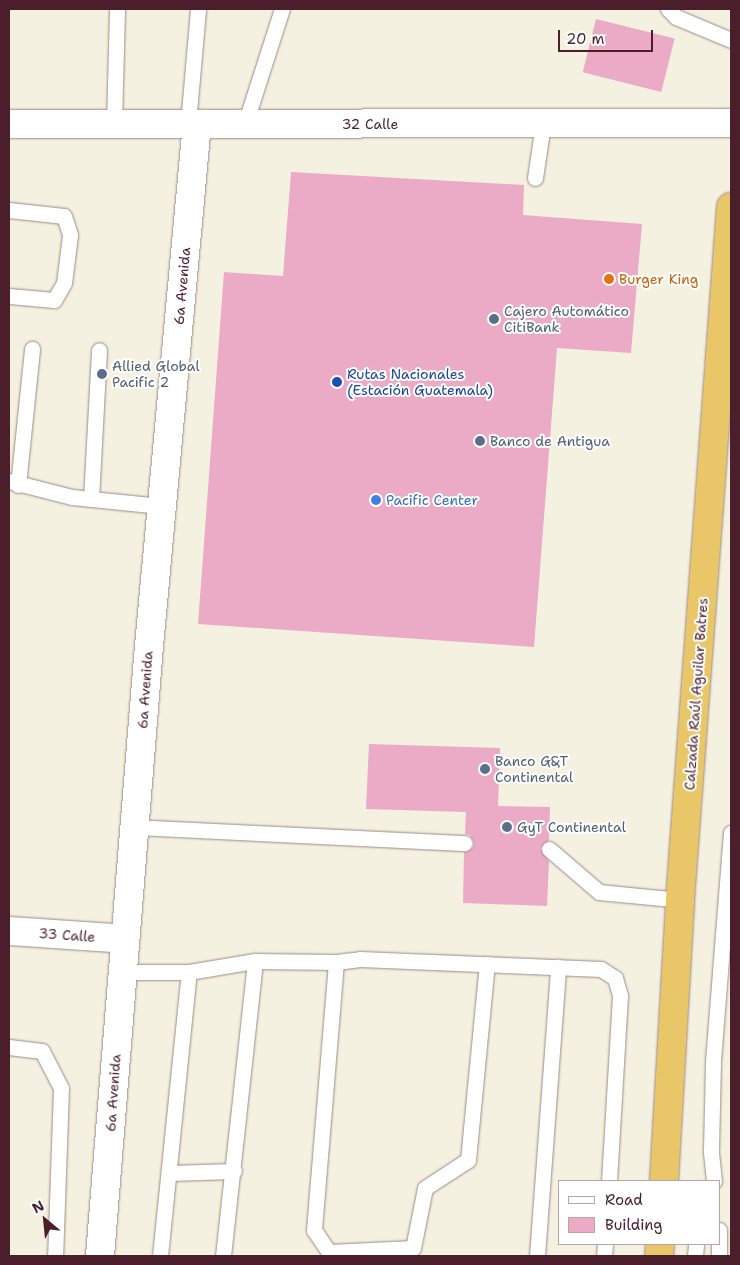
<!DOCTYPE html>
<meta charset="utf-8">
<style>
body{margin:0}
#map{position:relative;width:740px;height:1265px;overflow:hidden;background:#f4f1e0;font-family:"Shantell Sans",sans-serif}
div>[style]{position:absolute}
.building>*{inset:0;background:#ebabc6;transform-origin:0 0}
.roads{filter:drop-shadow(0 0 1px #9f8886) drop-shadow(0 0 1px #9f8886)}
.service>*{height:15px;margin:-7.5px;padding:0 7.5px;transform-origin:7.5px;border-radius:7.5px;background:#fff}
.minor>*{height:28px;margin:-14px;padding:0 14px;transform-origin:14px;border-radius:14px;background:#fff}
.trunk>*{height:28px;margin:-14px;padding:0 14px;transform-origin:14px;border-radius:14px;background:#e9c769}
.dots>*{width:14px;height:14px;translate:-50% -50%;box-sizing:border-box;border:2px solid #fff;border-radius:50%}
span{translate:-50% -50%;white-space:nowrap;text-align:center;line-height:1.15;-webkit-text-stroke:4px #fff;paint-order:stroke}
.street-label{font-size:14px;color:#4a1f2b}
.food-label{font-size:14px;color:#c56008}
.left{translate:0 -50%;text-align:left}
.service-label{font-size:14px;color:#4e5e75}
.transit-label{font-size:14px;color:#164399}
.shop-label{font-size:14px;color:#366cbe}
.frame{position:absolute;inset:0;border:10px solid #4a1f2b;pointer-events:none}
.legend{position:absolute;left:558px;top:1180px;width:162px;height:65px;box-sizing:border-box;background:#fff;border:1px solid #b7a5aa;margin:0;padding:6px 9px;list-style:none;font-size:15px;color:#4a1f2b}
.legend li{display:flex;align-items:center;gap:10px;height:25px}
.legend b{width:25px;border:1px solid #b7a5aa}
.north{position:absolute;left:20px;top:1195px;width:50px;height:50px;-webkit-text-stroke:4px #fff;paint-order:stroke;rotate:332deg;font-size:14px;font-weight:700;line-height:20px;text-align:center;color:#4a1f2b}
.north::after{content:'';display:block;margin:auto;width:18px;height:22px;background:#4a1f2b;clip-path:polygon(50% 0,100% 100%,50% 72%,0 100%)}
.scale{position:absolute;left:558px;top:30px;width:95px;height:22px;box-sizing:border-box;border:2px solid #4a1f2b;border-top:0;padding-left:6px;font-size:15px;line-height:18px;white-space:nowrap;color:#4a1f2b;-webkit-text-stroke:4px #fff;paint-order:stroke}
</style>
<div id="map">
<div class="building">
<i style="left:596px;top:19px;width:81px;height:55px;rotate:14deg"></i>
<i style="clip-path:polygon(291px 172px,524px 185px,523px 215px,642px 224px,631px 353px,557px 348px,534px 647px,198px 624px,224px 272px,283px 276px)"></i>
<i style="clip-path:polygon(369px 744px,500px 748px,498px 806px,550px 807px,549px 840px,540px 848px,549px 861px,547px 906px,463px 903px,464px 852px,473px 848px,474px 843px,470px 835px,465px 834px,466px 812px,366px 809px)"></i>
</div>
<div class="roads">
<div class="service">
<i style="left:668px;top:9px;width:11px;rotate:45deg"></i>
<i style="left:676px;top:17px;width:60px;rotate:22.7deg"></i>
<i style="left:114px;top:124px;width:115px;rotate:-88.5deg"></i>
<i style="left:188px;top:124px;width:115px;rotate:-85deg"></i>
<i style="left:245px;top:124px;width:121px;rotate:-72.2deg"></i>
<i style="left:535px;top:178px;width:55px;rotate:-81.6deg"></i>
<i style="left:9px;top:210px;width:55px;rotate:6.2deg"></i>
<i style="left:64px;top:216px;width:20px;rotate:72deg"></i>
<i style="left:70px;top:235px;width:48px;rotate:97.1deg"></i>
<i style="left:64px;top:283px;width:20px;rotate:120deg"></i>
<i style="left:54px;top:300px;width:45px;rotate:-174.9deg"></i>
<i style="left:9px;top:481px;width:65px;rotate:14.3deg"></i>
<i style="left:72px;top:497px;width:89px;rotate:5.8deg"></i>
<i style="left:18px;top:485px;width:137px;rotate:-84.1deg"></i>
<i style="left:91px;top:499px;width:149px;rotate:-86.9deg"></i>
<i style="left:134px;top:827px;width:331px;rotate:2.8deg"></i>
<i style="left:549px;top:849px;width:66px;rotate:40.7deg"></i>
<i style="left:599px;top:892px;width:81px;rotate:5.6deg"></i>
<i style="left:336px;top:962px;width:269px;rotate:94.7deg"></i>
<i style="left:314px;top:1230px;width:27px;rotate:56deg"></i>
<i style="left:329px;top:1252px;width:84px;rotate:-2.7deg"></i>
<i style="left:413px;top:1248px;width:61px;rotate:-78.7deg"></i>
<i style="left:425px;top:1188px;width:51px;rotate:-33.1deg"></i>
<i style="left:468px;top:1160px;width:197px;rotate:-84.5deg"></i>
<i style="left:122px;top:972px;width:67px"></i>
<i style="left:189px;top:972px;width:67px;rotate:-9.5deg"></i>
<i style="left:255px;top:961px;width:81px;rotate:0.7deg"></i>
<i style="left:336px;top:962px;width:24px;rotate:-7deg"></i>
<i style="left:360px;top:959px;width:241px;rotate:2.4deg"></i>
<i style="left:601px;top:969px;width:17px;rotate:33deg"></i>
<i style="left:615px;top:978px;width:19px;rotate:74deg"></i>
<i style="left:620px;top:996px;width:185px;rotate:93.4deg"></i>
<i style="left:9px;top:1047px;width:33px;rotate:7deg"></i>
<i style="left:42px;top:1051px;width:42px;rotate:62.8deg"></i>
<i style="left:61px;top:1088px;width:168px;rotate:92deg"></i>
<i style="left:169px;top:1173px;width:65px;rotate:-1.8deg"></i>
<i style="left:714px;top:1181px;width:31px;rotate:-96deg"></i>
<i style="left:711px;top:1150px;width:89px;rotate:-88.7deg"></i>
<i style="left:713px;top:1061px;width:229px;rotate:-85.5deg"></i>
<i style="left:719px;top:1230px;width:26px;rotate:90deg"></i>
<i style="left:160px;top:1256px;width:285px;rotate:-84.2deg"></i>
<i style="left:223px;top:1256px;width:297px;rotate:-83.8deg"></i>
<i style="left:537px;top:1256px;width:290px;rotate:-85.8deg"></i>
<i style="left:604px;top:1256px;width:12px;rotate:-85deg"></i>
<i style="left:695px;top:1256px;width:12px;rotate:-85deg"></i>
</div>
<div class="minor">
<i style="left:9px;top:124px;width:722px;rotate:-0.08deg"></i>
<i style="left:9px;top:931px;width:116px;rotate:3.9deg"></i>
<i style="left:100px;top:1256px;width:612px;rotate:-85.41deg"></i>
<i style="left:149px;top:646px;width:524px;rotate:-84.75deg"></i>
</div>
<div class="trunk">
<i style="left:664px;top:1181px;width:281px;rotate:-86.7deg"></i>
<i style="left:680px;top:900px;width:695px;rotate:-85.79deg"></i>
<i style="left:659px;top:1256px;width:12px;rotate:-85deg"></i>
</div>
</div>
<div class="dots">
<i style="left:609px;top:279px;background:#e8710a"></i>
<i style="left:494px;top:319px;background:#5c6f8a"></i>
<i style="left:102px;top:374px;background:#5c6f8a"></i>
<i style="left:337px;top:382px;background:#1a4fb4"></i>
<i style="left:480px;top:441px;background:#5c6f8a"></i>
<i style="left:376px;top:500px;background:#3f7fe0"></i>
<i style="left:485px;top:769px;background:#5c6f8a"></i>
<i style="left:507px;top:827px;background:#5c6f8a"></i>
</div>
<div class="street-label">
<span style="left:370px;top:124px">32 Calle</span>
<span style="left:182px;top:286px;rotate:-85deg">6a Avenida</span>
<span style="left:145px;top:690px;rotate:-86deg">6a Avenida</span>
<span style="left:696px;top:694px;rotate:-86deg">Calzada Raúl Aguilar Batres</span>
<span style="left:67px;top:935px;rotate:4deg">33 Calle</span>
<span style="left:113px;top:1093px;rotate:-86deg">6a Avenida</span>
</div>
<div class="food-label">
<span class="left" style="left:619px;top:279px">Burger King</span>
</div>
<div class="service-label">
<span class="left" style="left:504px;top:319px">Cajero Automático<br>CitiBank</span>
<span class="left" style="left:112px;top:374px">Allied Global<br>Pacific 2</span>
<span class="left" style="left:490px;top:441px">Banco de Antigua</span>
<span class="left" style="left:495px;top:769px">Banco G&amp;T<br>Continental</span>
<span class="left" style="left:517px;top:827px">GyT Continental</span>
</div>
<div class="transit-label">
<span class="left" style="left:347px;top:382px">Rutas Nacionales<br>(Estación Guatemala)</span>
</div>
<div class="shop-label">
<span class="left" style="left:386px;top:500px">Pacific Center</span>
</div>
<div class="frame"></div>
<ul class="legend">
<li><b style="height:6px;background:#fff"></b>Road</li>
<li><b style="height:14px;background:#ebabc6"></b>Building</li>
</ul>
<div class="north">N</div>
<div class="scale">20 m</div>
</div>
